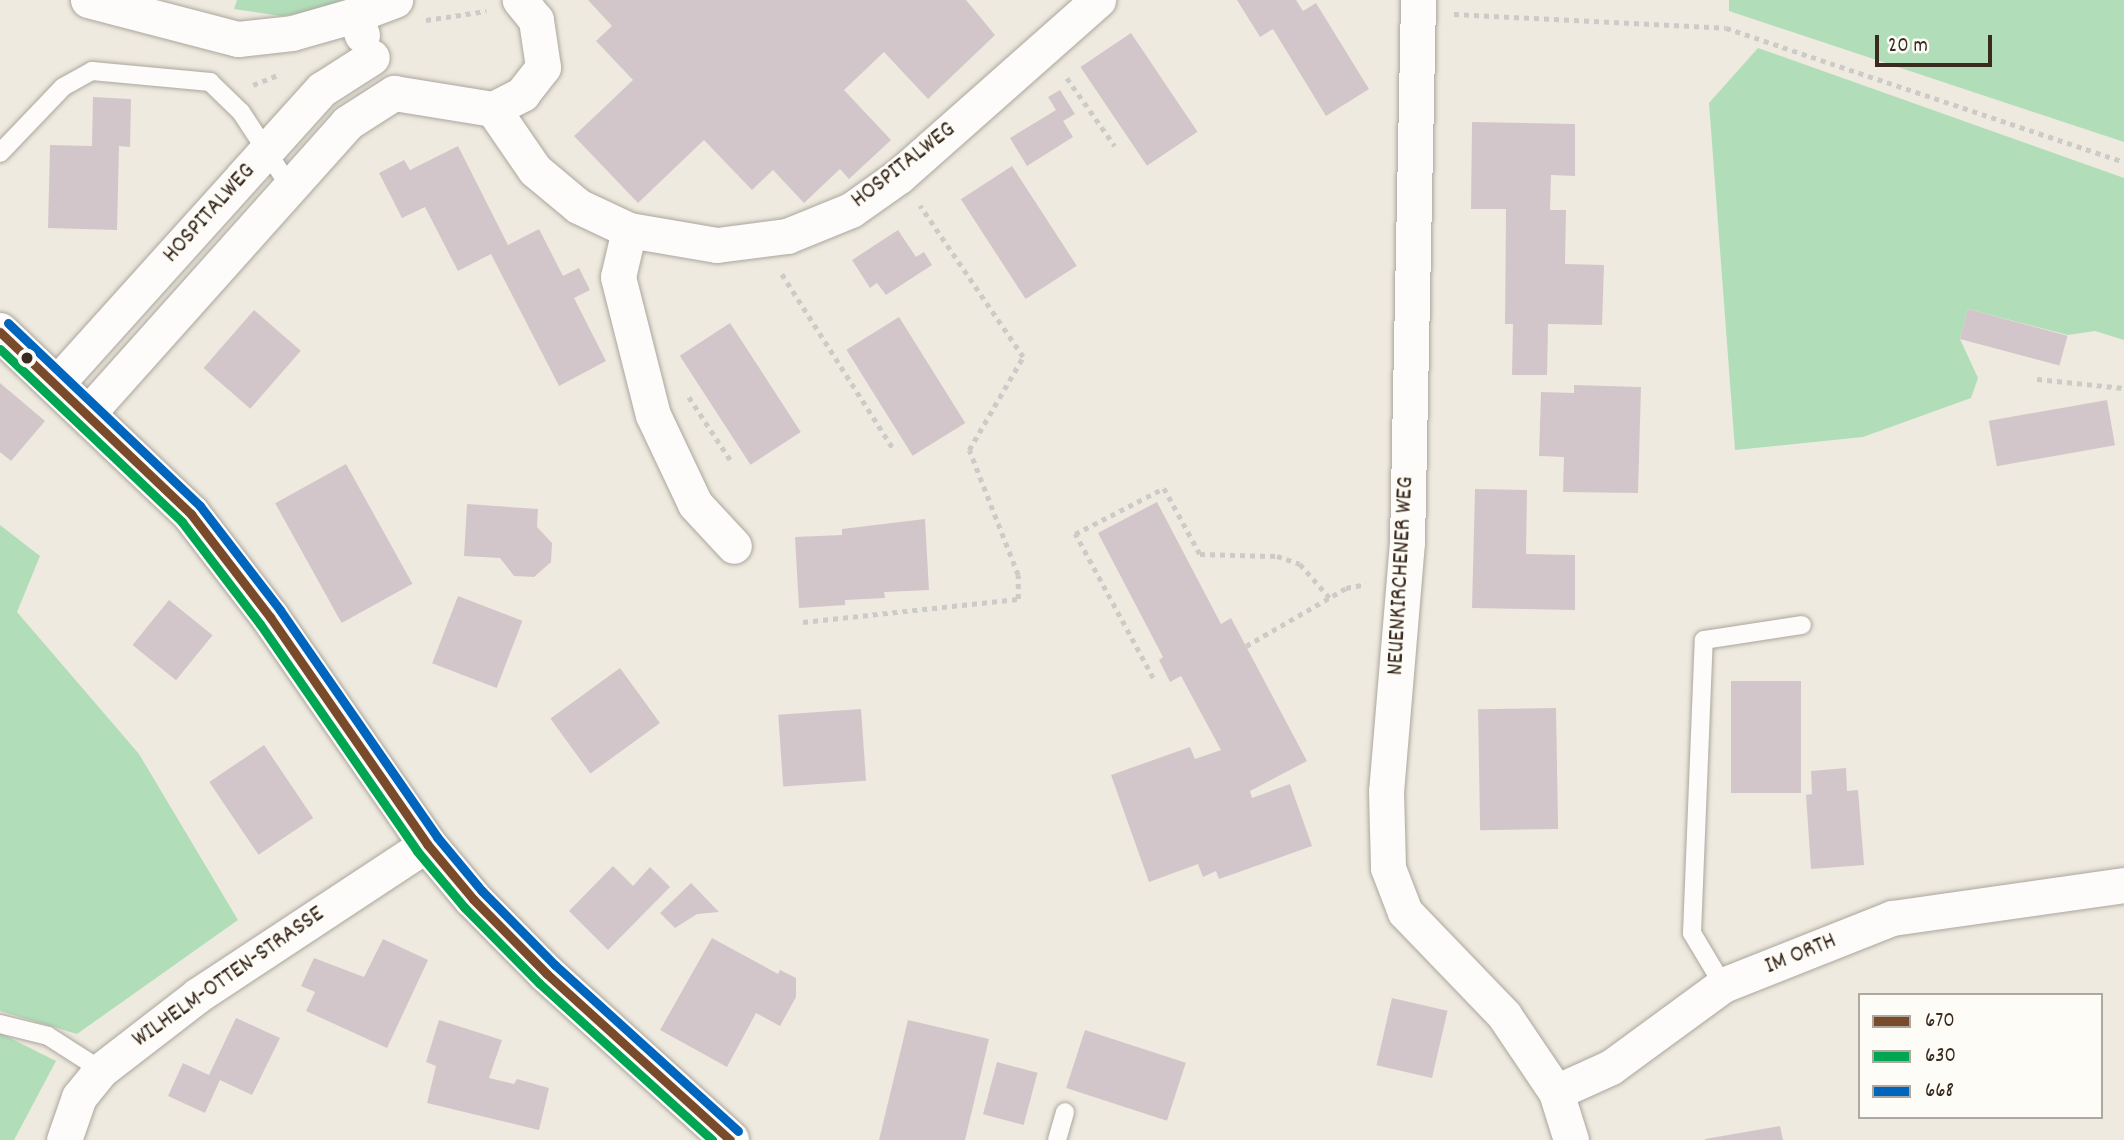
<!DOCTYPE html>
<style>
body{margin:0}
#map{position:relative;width:2124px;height:1140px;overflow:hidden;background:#efeadf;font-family:Dekko,sans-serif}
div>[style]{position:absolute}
.green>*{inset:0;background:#b1deb9}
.building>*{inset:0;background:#d3c6cb;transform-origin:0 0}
.path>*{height:4.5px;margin-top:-2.25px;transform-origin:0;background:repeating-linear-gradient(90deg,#cdcbc7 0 5px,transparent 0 10px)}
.roads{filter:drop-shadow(0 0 2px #aba69e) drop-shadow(0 0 2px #aba69e)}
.service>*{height:18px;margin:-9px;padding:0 9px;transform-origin:9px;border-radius:9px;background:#fdfcfa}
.minor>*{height:35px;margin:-17.5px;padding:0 17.5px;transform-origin:17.5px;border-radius:17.5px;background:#fdfcfa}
.tertiary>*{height:38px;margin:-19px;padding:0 19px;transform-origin:19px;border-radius:19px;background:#fdfcfa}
.bus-1>*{height:9px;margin:-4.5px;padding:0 4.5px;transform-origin:4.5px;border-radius:4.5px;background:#7a4b2a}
.bus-2>*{height:9px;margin:-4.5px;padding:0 4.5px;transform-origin:4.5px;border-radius:4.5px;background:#00a651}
.bus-3>*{height:9px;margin:-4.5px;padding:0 4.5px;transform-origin:4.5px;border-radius:4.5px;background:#0065bd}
.dots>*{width:19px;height:19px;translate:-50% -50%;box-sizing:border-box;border:4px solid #fdfcf7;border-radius:50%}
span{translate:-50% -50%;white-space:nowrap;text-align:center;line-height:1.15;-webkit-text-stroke:6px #fdfcf7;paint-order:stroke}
.street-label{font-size:24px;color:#3b2a1e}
.legend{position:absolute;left:1858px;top:993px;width:245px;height:126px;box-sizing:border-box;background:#fdfcf7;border:2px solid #afa8a0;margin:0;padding:9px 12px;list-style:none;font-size:21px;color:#3b2a1e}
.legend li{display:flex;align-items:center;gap:14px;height:35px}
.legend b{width:35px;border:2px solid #afa8a0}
.scale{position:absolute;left:1875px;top:35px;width:117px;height:32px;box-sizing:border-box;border:4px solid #3b2a1e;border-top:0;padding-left:9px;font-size:21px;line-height:24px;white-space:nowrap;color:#3b2a1e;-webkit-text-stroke:5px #fdfcf7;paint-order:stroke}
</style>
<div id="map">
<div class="green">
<i style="clip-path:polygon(237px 0,352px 0,328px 10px,281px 16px,234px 9px)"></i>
<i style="clip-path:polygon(1729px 0,2124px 0,2124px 142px,1729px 11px)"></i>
<i style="clip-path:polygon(1758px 48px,2124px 178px,2124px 340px,2095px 331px,2068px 335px,1968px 309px,1960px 339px,1978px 378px,1971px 398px,1863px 437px,1735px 450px,1709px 103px)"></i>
<i style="clip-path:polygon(0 525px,40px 556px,17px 612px,139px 754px,238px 920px,77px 1034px,0 1011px)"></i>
<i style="clip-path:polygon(0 1033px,56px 1061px,14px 1140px,0 1140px)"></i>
</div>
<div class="building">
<i style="clip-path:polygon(588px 0,966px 0,995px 35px,928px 99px,884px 52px,844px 90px,891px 140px,849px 179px,840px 169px,804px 203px,773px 170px,752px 190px,704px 140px,638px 203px,574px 136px,633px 80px,596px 41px,612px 26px)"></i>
<i style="clip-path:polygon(1237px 0,1296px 0,1303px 11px,1316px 3px,1369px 89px,1326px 116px,1273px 29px,1260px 37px)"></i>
<i style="left:1131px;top:33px;width:119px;height:61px;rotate:56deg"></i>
<i style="clip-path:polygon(1060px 90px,1075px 114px,1063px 121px,1073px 137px,1027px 166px,1010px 138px,1056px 110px,1048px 97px)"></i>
<i style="clip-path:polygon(93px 97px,131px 99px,130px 147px,119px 146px,117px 230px,48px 228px,50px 145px,92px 146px)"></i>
<i style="clip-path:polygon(1472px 122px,1575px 124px,1575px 176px,1551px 175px,1550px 210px,1566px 210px,1565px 264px,1604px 265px,1602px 325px,1548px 324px,1547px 375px,1512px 375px,1513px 324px,1505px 324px,1506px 209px,1471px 209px)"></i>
<i style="clip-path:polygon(458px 146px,508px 245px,539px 229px,563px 276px,579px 268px,590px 290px,574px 298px,606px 361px,559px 386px,491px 254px,458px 271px,425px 207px,402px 218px,379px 173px,404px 160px,410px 170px)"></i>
<i style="left:1012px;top:166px;width:119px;height:61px;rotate:57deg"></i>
<i style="clip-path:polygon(898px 230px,916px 257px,924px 252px,932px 265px,886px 295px,877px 283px,870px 288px,852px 260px)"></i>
<i style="left:1968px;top:309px;width:103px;height:31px;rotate:15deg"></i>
<i style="left:254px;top:310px;width:62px;height:77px;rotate:41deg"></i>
<i style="left:899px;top:317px;width:125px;height:62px;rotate:58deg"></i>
<i style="left:730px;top:323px;width:130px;height:60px;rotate:57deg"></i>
<i style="clip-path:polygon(0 383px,45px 421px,11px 461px,0 452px)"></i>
<i style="clip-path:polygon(1574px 385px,1641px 387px,1638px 493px,1563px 492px,1564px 457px,1539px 456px,1541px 392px,1574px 393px)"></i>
<i style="left:2107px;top:400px;width:46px;height:120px;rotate:80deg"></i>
<i style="left:346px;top:464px;width:137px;height:81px;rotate:61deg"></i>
<i style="clip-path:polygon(1475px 489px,1527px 490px,1526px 554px,1575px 555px,1575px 610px,1472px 608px)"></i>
<i style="clip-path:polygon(1157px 502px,1221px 624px,1231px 618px,1307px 761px,1250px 791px,1252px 798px,1290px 784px,1312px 846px,1219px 879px,1216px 871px,1203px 877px,1198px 864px,1149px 882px,1111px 775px,1190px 747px,1195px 759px,1221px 750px,1181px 676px,1170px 682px,1159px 660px,1163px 657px,1098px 533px)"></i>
<i style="clip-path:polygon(467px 504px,538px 509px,537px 527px,552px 543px,551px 562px,534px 577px,514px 576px,500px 558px,464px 556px)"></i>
<i style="clip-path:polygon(925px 519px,929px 590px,884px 592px,885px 598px,845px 600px,845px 605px,799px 608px,795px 537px,842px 535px,842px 529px)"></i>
<i style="left:458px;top:596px;width:69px;height:72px;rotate:21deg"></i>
<i style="left:169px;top:600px;width:56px;height:58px;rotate:39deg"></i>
<i style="left:620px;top:668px;width:68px;height:86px;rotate:54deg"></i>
<i style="left:1731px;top:681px;width:70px;height:112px"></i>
<i style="left:1556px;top:708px;width:121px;height:78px;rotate:89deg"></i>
<i style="left:861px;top:709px;width:72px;height:83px;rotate:86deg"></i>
<i style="left:264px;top:745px;width:88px;height:66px;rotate:56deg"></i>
<i style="clip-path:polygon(1846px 768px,1847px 791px,1858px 790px,1864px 865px,1811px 869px,1806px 795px,1812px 794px,1811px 771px)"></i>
<i style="clip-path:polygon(613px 866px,633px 886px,650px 867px,670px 887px,608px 950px,569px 911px)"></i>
<i style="clip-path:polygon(691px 883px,719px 912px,697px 914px,675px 928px,660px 913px)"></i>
<i style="clip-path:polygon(712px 938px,778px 974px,780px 970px,796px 978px,796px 997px,780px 1026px,756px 1013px,727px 1067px,660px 1030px)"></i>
<i style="clip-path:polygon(383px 939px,428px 960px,387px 1048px,306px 1011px,315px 992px,301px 986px,314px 958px,364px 977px)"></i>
<i style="left:1392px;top:998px;width:57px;height:69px;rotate:13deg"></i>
<i style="clip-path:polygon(236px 1018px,280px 1038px,252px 1095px,220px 1080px,205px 1113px,168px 1096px,183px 1063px,209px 1075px)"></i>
<i style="clip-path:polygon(439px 1020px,502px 1040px,489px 1078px,514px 1084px,517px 1079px,549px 1088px,539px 1130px,427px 1103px,436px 1066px,426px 1062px)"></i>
<i style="clip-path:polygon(908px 1020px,989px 1039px,965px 1140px,879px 1140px)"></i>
<i style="left:1085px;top:1030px;width:106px;height:61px;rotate:18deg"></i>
<i style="left:997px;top:1062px;width:42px;height:54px;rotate:15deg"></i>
<i style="clip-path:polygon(1780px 1126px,1783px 1140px,1705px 1140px,1705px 1139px)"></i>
</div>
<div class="path">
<i style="left:1454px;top:14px;width:272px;rotate:2.9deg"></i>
<i style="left:1726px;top:28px;width:420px;rotate:18.6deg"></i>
<i style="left:426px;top:20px;width:61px;rotate:-8.5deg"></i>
<i style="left:1067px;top:78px;width:83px;rotate:54.8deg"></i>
<i style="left:253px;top:85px;width:29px;rotate:-22deg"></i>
<i style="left:782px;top:274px;width:209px;rotate:57.5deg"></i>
<i style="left:2037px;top:379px;width:87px;rotate:5.9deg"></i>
<i style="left:689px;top:397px;width:77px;rotate:56.7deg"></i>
<i style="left:803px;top:622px;width:216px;rotate:-6.1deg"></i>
<i style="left:1018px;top:599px;width:24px;rotate:-90deg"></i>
<i style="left:1018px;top:575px;width:134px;rotate:-111.4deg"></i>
<i style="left:969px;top:450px;width:108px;rotate:-59.9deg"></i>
<i style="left:1023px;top:357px;width:183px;rotate:-124.3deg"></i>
<i style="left:1246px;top:646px;width:116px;rotate:-30.1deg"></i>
<i style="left:1346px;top:588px;width:20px;rotate:-11deg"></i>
<i style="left:1153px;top:678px;width:164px;rotate:-118.4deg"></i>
<i style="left:1075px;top:534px;width:100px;rotate:-27.3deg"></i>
<i style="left:1164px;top:488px;width:75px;rotate:61.4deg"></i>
<i style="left:1200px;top:554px;width:77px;rotate:1.5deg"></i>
<i style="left:1277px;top:556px;width:24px;rotate:19deg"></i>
<i style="left:1300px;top:564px;width:45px;rotate:48.6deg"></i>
</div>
<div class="roads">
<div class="service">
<i style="left:0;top:153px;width:91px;rotate:-46.3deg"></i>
<i style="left:63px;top:87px;width:33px;rotate:-29deg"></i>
<i style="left:92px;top:71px;width:119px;rotate:5.3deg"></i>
<i style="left:210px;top:82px;width:43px;rotate:44.1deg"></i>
<i style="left:241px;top:112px;width:90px;rotate:56.8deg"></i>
<i style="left:1723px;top:985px;width:61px;rotate:-120.8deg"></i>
<i style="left:1692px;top:933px;width:293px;rotate:-87.7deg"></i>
<i style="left:1704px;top:640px;width:99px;rotate:-8.7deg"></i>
<i style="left:0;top:1024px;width:49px;rotate:14deg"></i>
<i style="left:48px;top:1036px;width:63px;rotate:32.7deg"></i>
<i style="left:1057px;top:1140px;width:29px;rotate:-74deg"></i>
</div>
<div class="minor">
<i style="left:88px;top:0;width:155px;rotate:14.6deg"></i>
<i style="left:238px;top:39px;width:54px;rotate:-6.3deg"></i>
<i style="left:292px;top:33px;width:66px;rotate:-15.9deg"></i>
<i style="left:1418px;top:0;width:542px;rotate:91.16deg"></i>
<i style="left:1407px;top:542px;width:250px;rotate:94.8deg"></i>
<i style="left:1386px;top:791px;width:77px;rotate:88.5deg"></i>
<i style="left:1388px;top:868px;width:47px;rotate:68.9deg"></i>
<i style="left:1405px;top:912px;width:143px;rotate:46.1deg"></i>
<i style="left:1504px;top:1015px;width:93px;rotate:56deg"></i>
<i style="left:362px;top:35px;width:21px;rotate:-109deg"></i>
<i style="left:355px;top:15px;width:43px;rotate:-20.6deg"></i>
<i style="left:493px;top:109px;width:74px;rotate:55.5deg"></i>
<i style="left:535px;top:170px;width:56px;rotate:39.9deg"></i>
<i style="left:578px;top:206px;width:56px;rotate:25.2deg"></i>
<i style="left:629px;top:230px;width:89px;rotate:9.7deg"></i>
<i style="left:717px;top:245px;width:71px;rotate:-7.3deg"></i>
<i style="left:787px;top:236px;width:69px;rotate:-22.1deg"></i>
<i style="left:851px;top:210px;width:59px;rotate:-35.3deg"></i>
<i style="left:899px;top:176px;width:266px;rotate:-41.5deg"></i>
<i style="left:629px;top:230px;width:48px;rotate:103.2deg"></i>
<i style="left:618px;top:277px;width:142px;rotate:75.8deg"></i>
<i style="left:653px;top:415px;width:98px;rotate:64.7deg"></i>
<i style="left:695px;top:504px;width:57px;rotate:47.1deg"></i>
<i style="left:57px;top:383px;width:396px;rotate:-48deg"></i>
<i style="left:322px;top:89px;width:59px;rotate:-32.6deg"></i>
<i style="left:89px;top:412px;width:387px;rotate:-48.2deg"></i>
<i style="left:347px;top:123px;width:56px;rotate:-32.6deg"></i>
<i style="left:394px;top:93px;width:100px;rotate:9.2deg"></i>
<i style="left:493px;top:109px;width:33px;rotate:-27deg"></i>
<i style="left:522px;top:94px;width:34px;rotate:-52deg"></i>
<i style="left:543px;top:67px;width:48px;rotate:-98.5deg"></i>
<i style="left:536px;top:20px;width:26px;rotate:-129deg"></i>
<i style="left:64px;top:1140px;width:46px;rotate:-70.8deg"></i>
<i style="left:79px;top:1097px;width:35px;rotate:-51deg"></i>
<i style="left:101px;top:1070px;width:123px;rotate:-37.7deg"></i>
<i style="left:198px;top:995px;width:274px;rotate:-33.4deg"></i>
<i style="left:1571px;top:1140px;width:50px;rotate:-107.4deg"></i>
<i style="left:1556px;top:1092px;width:60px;rotate:-24.4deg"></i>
<i style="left:1611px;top:1067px;width:139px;rotate:-36.2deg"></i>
<i style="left:1723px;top:985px;width:182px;rotate:-21.6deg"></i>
<i style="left:1892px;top:918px;width:234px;rotate:-8.1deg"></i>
</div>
<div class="tertiary">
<i style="left:0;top:332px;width:264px;rotate:43.6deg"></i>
<i style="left:191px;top:514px;width:130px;rotate:52.5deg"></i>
<i style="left:270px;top:617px;width:276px;rotate:55.3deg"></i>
<i style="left:427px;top:844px;width:72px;rotate:50.1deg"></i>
<i style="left:473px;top:899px;width:105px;rotate:45.4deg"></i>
<i style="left:547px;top:974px;width:247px;rotate:42.2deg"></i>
</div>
</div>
<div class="bus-1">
<i style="left:0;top:332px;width:264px;rotate:43.6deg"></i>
<i style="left:191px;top:514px;width:130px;rotate:52.5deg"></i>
<i style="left:270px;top:617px;width:276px;rotate:55.3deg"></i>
<i style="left:427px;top:844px;width:72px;rotate:50.1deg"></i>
<i style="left:473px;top:899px;width:105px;rotate:45.4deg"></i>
<i style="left:547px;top:974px;width:247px;rotate:42.2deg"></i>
</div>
<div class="bus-2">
<i style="left:0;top:349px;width:251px;rotate:43.5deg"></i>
<i style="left:182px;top:522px;width:128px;rotate:52.6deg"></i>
<i style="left:260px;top:624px;width:276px;rotate:55.3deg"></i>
<i style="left:417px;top:851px;width:73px;rotate:50deg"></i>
<i style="left:464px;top:907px;width:107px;rotate:45.4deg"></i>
<i style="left:539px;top:983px;width:234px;rotate:42.2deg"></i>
</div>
<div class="bus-3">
<i style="left:8px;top:323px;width:265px;rotate:43.6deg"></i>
<i style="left:200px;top:506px;width:131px;rotate:52.4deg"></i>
<i style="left:280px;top:610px;width:276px;rotate:55.3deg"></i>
<i style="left:437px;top:837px;width:70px;rotate:50.2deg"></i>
<i style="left:482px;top:891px;width:104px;rotate:45.4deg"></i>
<i style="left:555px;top:965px;width:247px;rotate:42.2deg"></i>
</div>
<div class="dots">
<i style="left:27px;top:358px;background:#3b2a1e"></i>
</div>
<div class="street-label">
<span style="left:904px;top:166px;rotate:-38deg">HOSPITALWEG</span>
<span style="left:210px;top:214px;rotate:-48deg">HOSPITALWEG</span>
<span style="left:1402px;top:576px;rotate:-87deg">NEUENKIRCHENER WEG</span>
<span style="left:1801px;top:955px;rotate:-22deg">IM ORTH</span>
<span style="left:229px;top:978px;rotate:-35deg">WILHELM-OTTEN-STRASSE</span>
</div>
<ul class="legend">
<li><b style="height:9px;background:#7a4b2a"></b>670</li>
<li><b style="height:9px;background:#00a651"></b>630</li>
<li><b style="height:9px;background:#0065bd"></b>668</li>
</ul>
<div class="scale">20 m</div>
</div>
